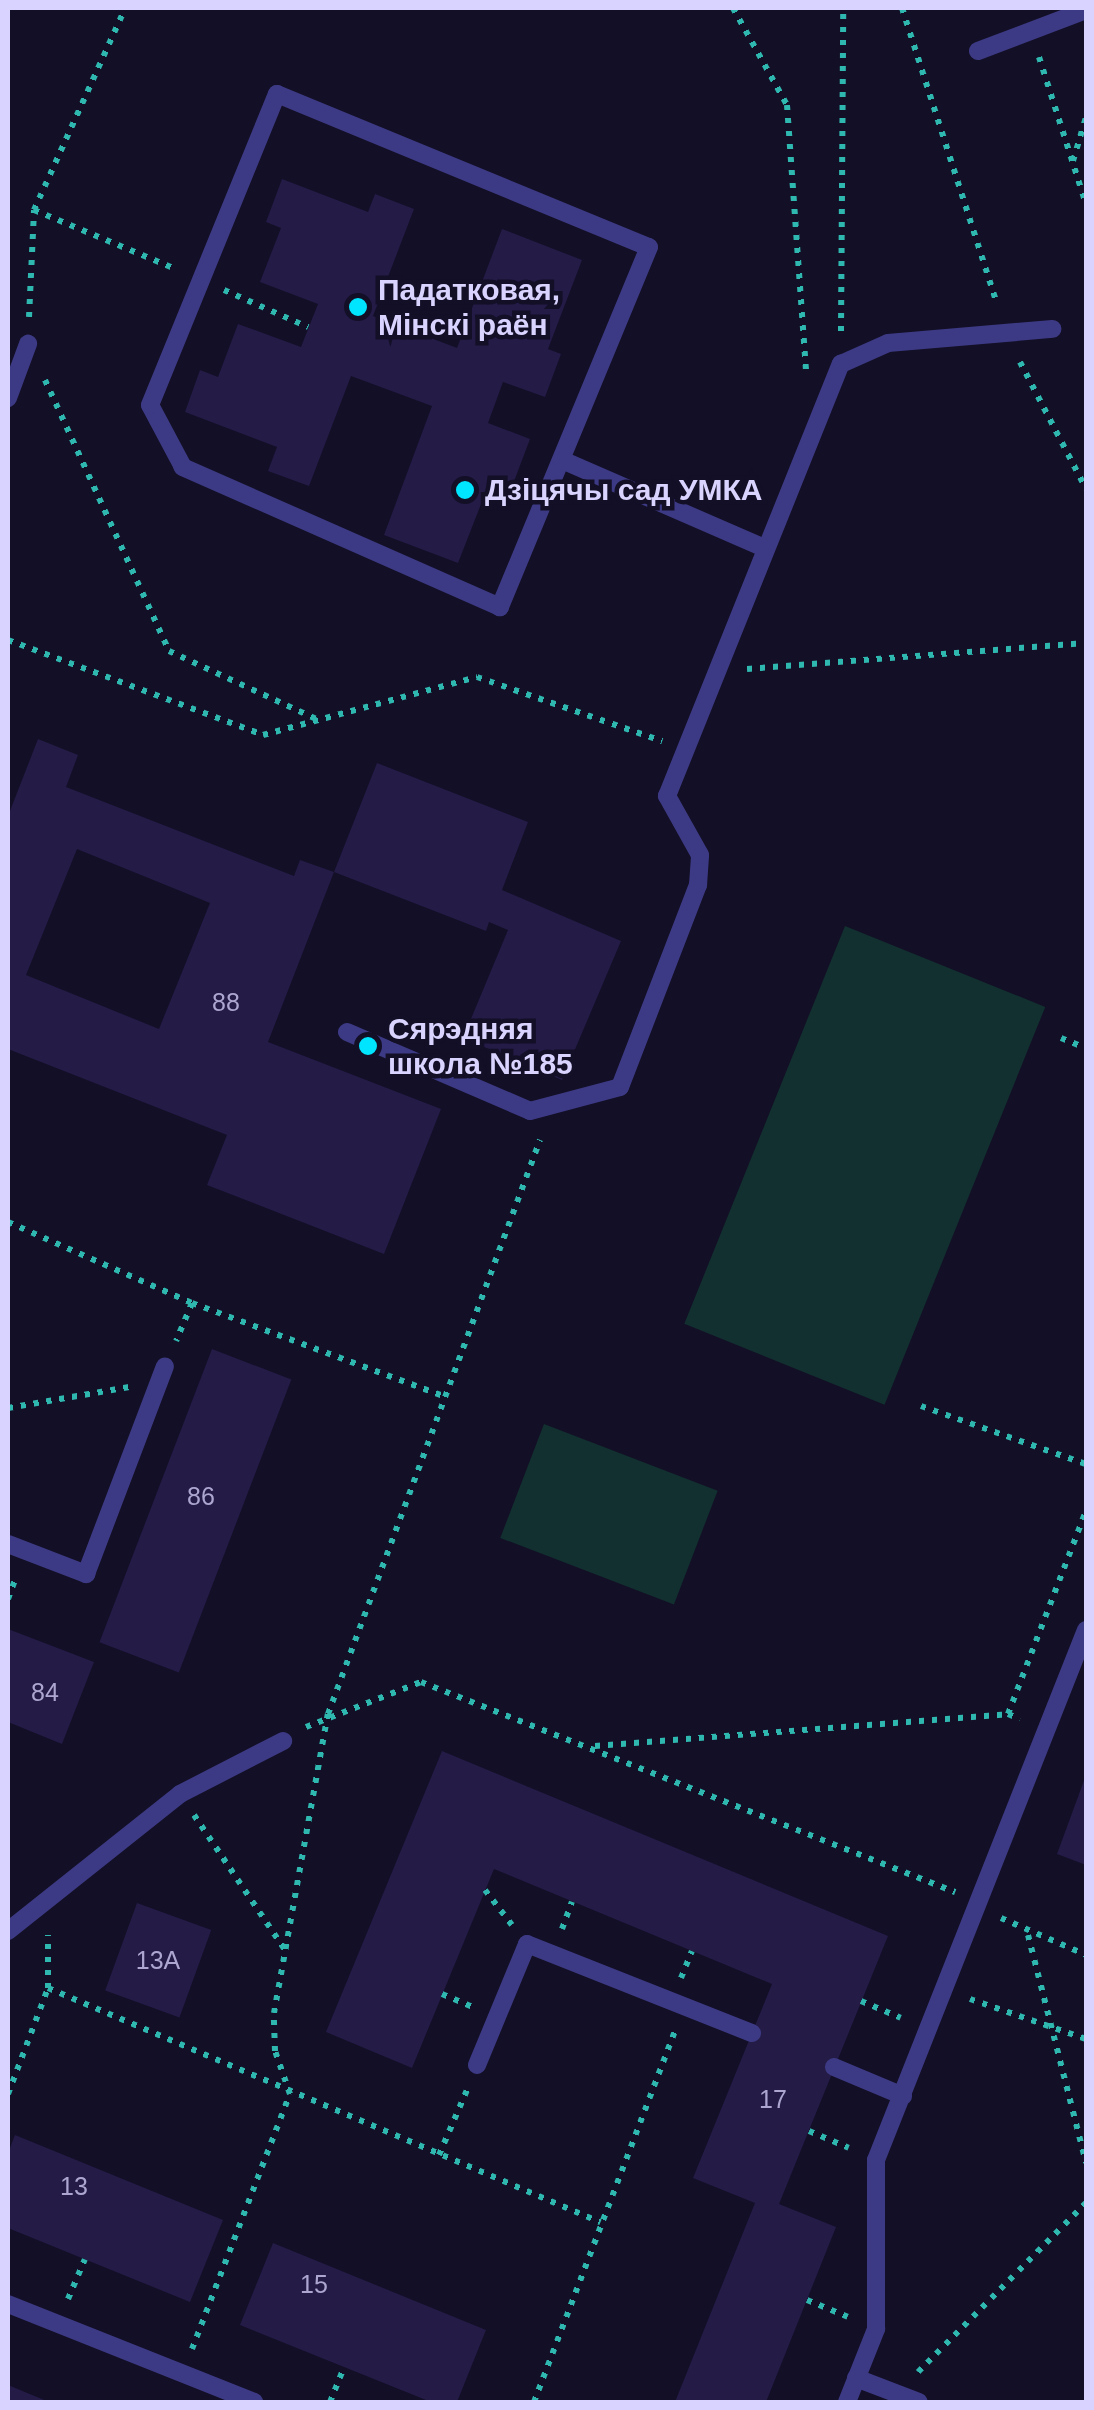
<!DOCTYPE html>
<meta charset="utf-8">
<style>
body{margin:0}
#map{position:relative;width:1094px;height:2410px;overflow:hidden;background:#130f26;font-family:Arial,sans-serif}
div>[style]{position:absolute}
.green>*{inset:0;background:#12302f;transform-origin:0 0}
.building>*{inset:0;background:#241b47;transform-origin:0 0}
.path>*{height:6px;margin-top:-3px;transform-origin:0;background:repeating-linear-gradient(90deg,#2fb8b0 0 5px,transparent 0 13px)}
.lane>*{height:18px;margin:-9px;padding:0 9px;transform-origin:9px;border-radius:9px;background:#3d3a85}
.dots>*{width:28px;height:28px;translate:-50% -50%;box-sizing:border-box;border:5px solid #130f26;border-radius:50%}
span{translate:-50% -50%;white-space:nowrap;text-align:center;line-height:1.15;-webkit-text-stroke:9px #130f26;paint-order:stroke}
.number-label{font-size:25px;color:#aca6d1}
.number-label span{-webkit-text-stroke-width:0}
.poi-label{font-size:30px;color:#d9d4ff;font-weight:700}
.left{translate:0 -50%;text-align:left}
.frame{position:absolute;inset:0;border:10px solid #d9d4ff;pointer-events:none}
</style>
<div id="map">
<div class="green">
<i style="left:845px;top:926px;width:216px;height:429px;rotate:22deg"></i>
<i style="left:544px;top:1424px;width:186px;height:122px;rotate:21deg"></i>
</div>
<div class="building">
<i style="clip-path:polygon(282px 179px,368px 212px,375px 194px,414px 209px,373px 316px,457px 348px,502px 229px,582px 260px,548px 349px,561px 354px,545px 397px,503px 382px,488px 423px,530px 439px,513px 484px,492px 476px,458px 563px,384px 535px,432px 406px,351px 376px,309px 486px,268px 471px,277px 447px,185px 412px,200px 370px,218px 377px,238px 324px,301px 347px,318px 304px,260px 282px,281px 228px,266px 222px)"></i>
<i style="clip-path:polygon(evenodd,38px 739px,78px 755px,66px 787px,294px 876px,300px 860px,334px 872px,268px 1042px,441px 1109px,384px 1254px,207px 1185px,227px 1135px,8px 1049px,8px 816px,38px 739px,77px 849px,210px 903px,159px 1029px,26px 975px,77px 849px)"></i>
<i style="clip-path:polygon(377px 763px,528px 822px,502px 890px,621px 941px,562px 1080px,463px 1038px,508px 930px,489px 922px,486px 931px,334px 872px)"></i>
<i style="left:212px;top:1349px;width:85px;height:314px;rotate:21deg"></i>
<i style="clip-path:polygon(8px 1629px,94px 1662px,62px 1744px,8px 1722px)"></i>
<i style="clip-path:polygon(442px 1751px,888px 1936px,779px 2204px,836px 2227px,766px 2402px,675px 2402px,755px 2203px,693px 2178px,772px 1984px,494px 1869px,412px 2068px,326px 2032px)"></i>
<i style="clip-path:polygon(1086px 1775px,1086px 1865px,1057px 1854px)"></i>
<i style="left:137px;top:1903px;width:79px;height:93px;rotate:20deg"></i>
<i style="clip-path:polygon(15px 2135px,223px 2220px,190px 2302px,8px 2228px,8px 2153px)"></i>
<i style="clip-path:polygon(273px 2243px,486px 2330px,457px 2402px,431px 2402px,240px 2325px)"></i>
<i style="clip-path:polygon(8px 2385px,49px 2402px,8px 2402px)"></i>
</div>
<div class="path">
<i style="left:733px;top:8px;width:111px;rotate:60.9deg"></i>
<i style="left:787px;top:105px;width:267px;rotate:85.9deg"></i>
<i style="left:902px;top:8px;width:311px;rotate:72.2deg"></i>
<i style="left:1039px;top:57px;width:154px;rotate:72.3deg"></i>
<i style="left:1073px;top:161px;width:46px;rotate:-73.5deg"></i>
<i style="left:34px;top:210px;width:154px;rotate:22.6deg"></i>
<i style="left:224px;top:290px;width:92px;rotate:23.8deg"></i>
<i style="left:29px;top:317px;width:107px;rotate:-87.3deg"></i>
<i style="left:34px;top:210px;width:222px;rotate:-65.7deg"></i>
<i style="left:841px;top:331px;width:323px;rotate:-89.6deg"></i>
<i style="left:1020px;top:362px;width:143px;rotate:62.5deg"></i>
<i style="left:45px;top:380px;width:298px;rotate:65.4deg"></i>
<i style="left:169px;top:651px;width:164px;rotate:24.8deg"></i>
<i style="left:8px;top:640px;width:272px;rotate:20.4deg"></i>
<i style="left:263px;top:735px;width:222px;rotate:-15.2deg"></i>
<i style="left:477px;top:677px;width:196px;rotate:19.1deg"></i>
<i style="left:747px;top:669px;width:340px;rotate:-4.4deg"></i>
<i style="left:1061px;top:1038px;width:27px;rotate:22deg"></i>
<i style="left:8px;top:1222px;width:201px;rotate:23.8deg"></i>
<i style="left:192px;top:1303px;width:41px;rotate:112.8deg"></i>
<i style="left:192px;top:1303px;width:269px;rotate:20.3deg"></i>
<i style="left:921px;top:1406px;width:175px;rotate:19.4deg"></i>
<i style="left:8px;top:1408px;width:123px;rotate:-9.8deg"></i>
<i style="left:8px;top:1599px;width:23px;rotate:-70deg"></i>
<i style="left:1008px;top:1714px;width:217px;rotate:-69deg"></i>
<i style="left:306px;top:1727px;width:123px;rotate:-21.4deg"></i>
<i style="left:421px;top:1682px;width:574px;rotate:21.47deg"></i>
<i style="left:595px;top:1746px;width:414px;rotate:-4.4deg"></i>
<i style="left:1008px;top:1714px;width:13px;rotate:23deg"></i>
<i style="left:194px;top:1815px;width:163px;rotate:56deg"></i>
<i style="left:485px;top:1890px;width:44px;rotate:52.4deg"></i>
<i style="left:1001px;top:1918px;width:93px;rotate:23.5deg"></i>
<i style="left:562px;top:1929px;width:29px;rotate:-70deg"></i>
<i style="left:1028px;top:1935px;width:235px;rotate:75.7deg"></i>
<i style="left:681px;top:1978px;width:29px;rotate:-68deg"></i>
<i style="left:48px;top:1988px;width:600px;rotate:22.97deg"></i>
<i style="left:442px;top:1994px;width:34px;rotate:23deg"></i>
<i style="left:970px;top:1999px;width:123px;rotate:19deg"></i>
<i style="left:861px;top:2001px;width:43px;rotate:23deg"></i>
<i style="left:8px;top:2094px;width:113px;rotate:-69.3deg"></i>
<i style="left:48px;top:1988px;width:53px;rotate:-90deg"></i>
<i style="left:809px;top:2131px;width:43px;rotate:23deg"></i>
<i style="left:439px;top:2155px;width:71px;rotate:-66.7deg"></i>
<i style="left:68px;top:2299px;width:43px;rotate:-67deg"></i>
<i style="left:807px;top:2300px;width:44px;rotate:22.5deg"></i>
<i style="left:192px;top:2349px;width:273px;rotate:-69deg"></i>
<i style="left:290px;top:2094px;width:46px;rotate:-109.2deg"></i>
<i style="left:275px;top:2051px;width:38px;rotate:-92deg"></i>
<i style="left:274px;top:2013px;width:304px;rotate:-79.8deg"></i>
<i style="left:328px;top:1714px;width:612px;rotate:-69.73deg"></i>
<i style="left:918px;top:2372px;width:238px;rotate:-45.2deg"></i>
<i style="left:330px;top:2402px;width:37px;rotate:-68deg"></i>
<i style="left:534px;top:2402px;width:397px;rotate:-69.2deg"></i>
</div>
<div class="lane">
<i style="left:978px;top:51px;width:116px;rotate:-20.8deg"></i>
<i style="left:277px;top:94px;width:402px;rotate:22.4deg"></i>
<i style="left:649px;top:247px;width:390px;rotate:112.5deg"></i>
<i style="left:500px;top:607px;width:347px;rotate:-156.2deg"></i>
<i style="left:183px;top:467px;width:70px;rotate:-118deg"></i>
<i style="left:150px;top:405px;width:336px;rotate:-67.8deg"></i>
<i style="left:8px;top:398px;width:58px;rotate:-69.7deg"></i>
<i style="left:562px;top:460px;width:220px;rotate:23.5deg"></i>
<i style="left:347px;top:1032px;width:199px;rotate:23.3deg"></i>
<i style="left:530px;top:1111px;width:93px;rotate:-14.9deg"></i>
<i style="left:620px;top:1087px;width:217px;rotate:-68.9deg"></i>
<i style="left:698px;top:885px;width:30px;rotate:-86deg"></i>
<i style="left:700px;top:855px;width:68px;rotate:-119.2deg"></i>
<i style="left:667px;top:796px;width:466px;rotate:-68.1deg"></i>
<i style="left:841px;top:364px;width:51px;rotate:-24.1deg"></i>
<i style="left:888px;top:343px;width:165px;rotate:-4.9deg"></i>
<i style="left:8px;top:1544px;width:84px;rotate:21deg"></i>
<i style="left:86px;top:1574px;width:222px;rotate:-69.2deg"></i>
<i style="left:8px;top:1931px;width:220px;rotate:-38.5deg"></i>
<i style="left:180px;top:1794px;width:116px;rotate:-27.2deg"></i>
<i style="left:477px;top:2065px;width:131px;rotate:-67.5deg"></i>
<i style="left:527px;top:1944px;width:242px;rotate:21.6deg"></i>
<i style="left:834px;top:2067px;width:75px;rotate:22.8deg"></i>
<i style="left:8px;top:2304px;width:265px;rotate:21.7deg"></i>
<i style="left:856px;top:2378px;width:67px;rotate:20.9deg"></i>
<i style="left:847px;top:2402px;width:79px;rotate:-68.3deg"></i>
<i style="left:876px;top:2329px;width:169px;rotate:-90deg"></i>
<i style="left:876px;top:2160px;width:570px;rotate:-68.39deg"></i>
</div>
<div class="dots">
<i style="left:358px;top:307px;background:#00e5ff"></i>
<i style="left:465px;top:490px;background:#00e5ff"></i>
<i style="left:368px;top:1046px;background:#00e5ff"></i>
</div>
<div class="number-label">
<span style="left:226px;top:1002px">88</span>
<span style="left:201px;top:1496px">86</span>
<span style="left:45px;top:1692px">84</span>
<span style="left:158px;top:1960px">13А</span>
<span style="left:773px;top:2099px">17</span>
<span style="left:74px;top:2186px">13</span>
<span style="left:314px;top:2284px">15</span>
</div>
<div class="poi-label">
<span class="left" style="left:378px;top:307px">Падатковая,<br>Мінскі раён</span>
<span class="left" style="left:485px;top:490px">Дзіцячы сад УМКА</span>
<span class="left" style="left:388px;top:1046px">Сярэдняя<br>школа №185</span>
</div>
<div class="frame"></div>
</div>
